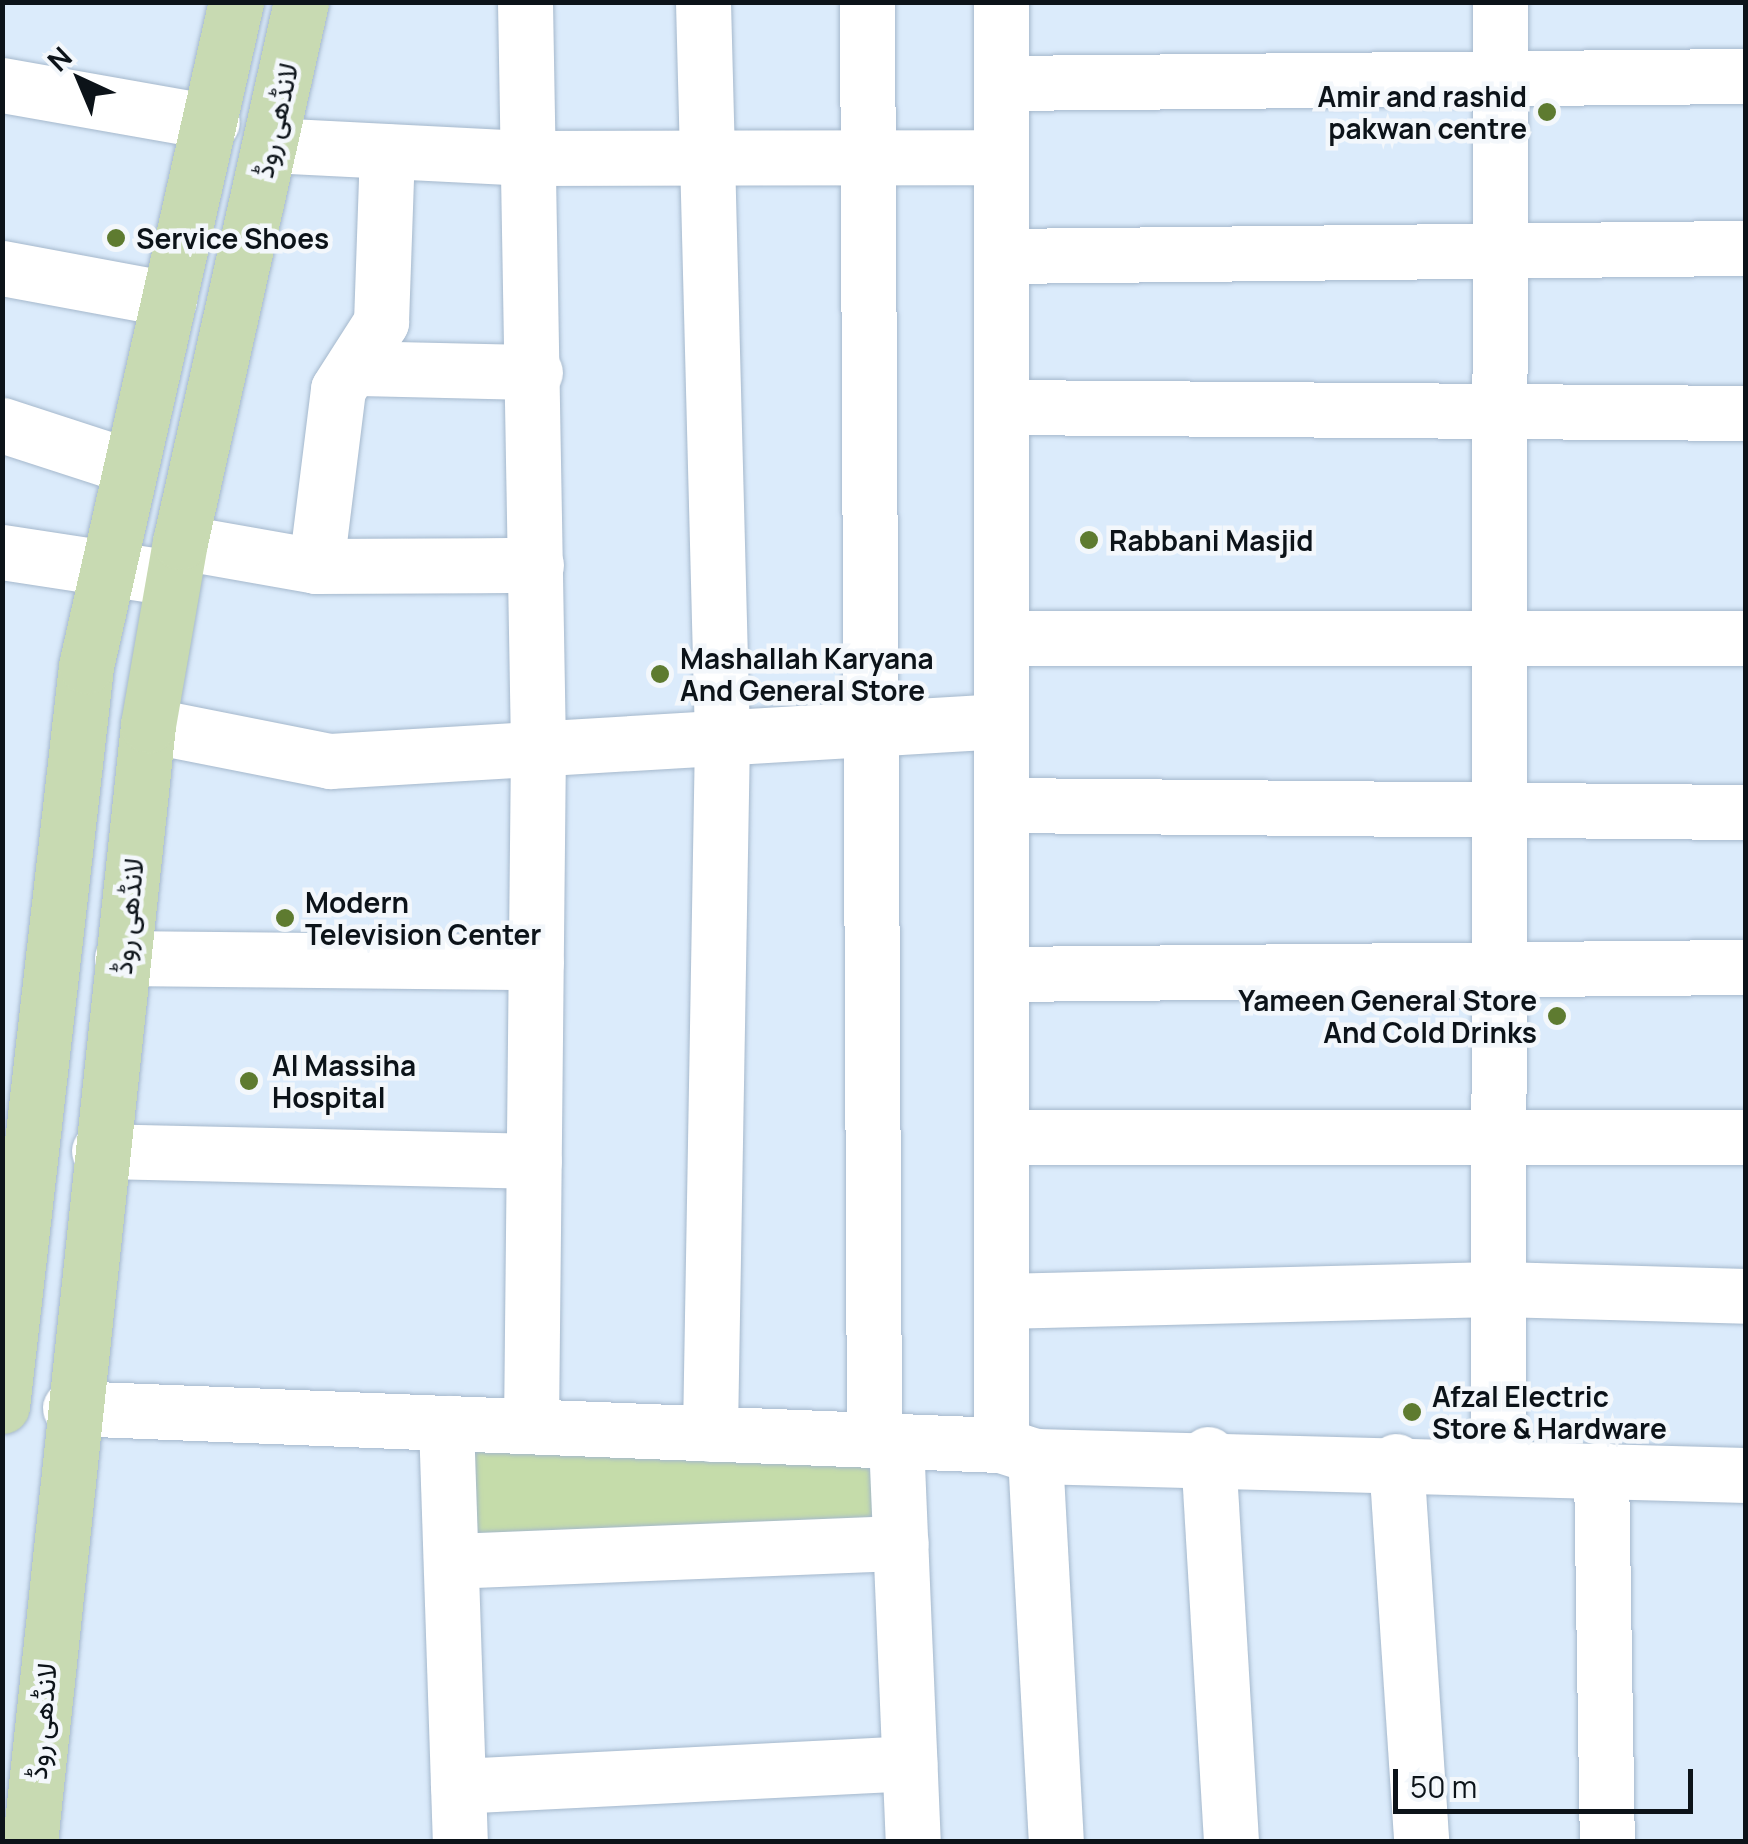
<!DOCTYPE html>
<meta charset="utf-8">
<style>
body{margin:0}
#map{position:relative;width:1748px;height:1844px;overflow:hidden;background:#dbebfb;font-family:Manrope,Vazirmatn,sans-serif}
div>[style]{position:absolute}
.green>*{inset:0;background:#c5dcaa}
.roads{filter:drop-shadow(0 0 2px #a5b8cc) drop-shadow(0 0 2px #a5b8cc)}
.minor>*{height:55px;margin:-27.5px;padding:0 27.5px;transform-origin:27.5px;border-radius:27.5px;background:#fff}
.major>*{height:55px;margin:-27.5px;padding:0 27.5px;transform-origin:27.5px;border-radius:27.5px;background:#c8dab2}
.dots>*{width:28px;height:28px;translate:-50% -50%;box-sizing:border-box;border:5px solid #f3f7fb;border-radius:50%}
span{translate:-50% -50%;white-space:nowrap;text-align:center;line-height:1.15;-webkit-text-stroke:9px #f3f7fb;paint-order:stroke}
.poi-label{font-size:28px;color:#0c1319;font-weight:700}
.right{translate:-100% -50%;text-align:right}
.left{translate:0 -50%;text-align:left}
.street-label{font-size:28px;color:#0c1319}
.frame{position:absolute;inset:0;border:5px solid #0c1319;pointer-events:none}
.north{position:absolute;left:30px;top:30px;width:100px;height:100px;-webkit-text-stroke:8px #f3f7fb;paint-order:stroke;rotate:316deg;font-size:28px;font-weight:700;line-height:40px;text-align:center;color:#0c1319}
.north::after{content:'';display:block;margin:auto;width:35px;height:45px;background:#0c1319;clip-path:polygon(50% 0,100% 100%,50% 72%,0 100%)}
.scale{position:absolute;left:1393px;top:1769px;width:300px;height:45px;box-sizing:border-box;border:5px solid #0c1319;border-top:0;padding-left:12px;font-size:30px;line-height:35px;white-space:nowrap;color:#0c1319;-webkit-text-stroke:8px #f3f7fb;paint-order:stroke}
</style>
<div id="map">
<div class="green">
<i style="clip-path:polygon(446px 1423px,896px 1441px,901px 1543px,451px 1561px)"></i>
</div>
<div class="roads">
<div class="minor">
<i style="left:525px;top:2px;width:745px;rotate:89deg"></i>
<i style="left:538px;top:747px;width:679px;rotate:90.59deg"></i>
<i style="left:703px;top:2px;width:735px;rotate:88.52deg"></i>
<i style="left:722px;top:737px;width:697px;rotate:90.99deg"></i>
<i style="left:867px;top:2px;width:1438px;rotate:89.72deg"></i>
<i style="left:1001px;top:2px;width:1443px;rotate:90deg"></i>
<i style="left:1001px;top:83px;width:745px;rotate:-0.54deg"></i>
<i style="left:2px;top:85px;width:213px;rotate:10deg"></i>
<i style="left:270px;top:145px;width:254px;rotate:2.9deg"></i>
<i style="left:524px;top:158px;width:477px;rotate:-0.1deg"></i>
<i style="left:1001px;top:256px;width:745px;rotate:-0.62deg"></i>
<i style="left:2px;top:268px;width:170px;rotate:10.5deg"></i>
<i style="left:355px;top:368px;width:180px;rotate:1.3deg"></i>
<i style="left:1001px;top:407px;width:745px;rotate:0.46deg"></i>
<i style="left:2px;top:425px;width:133px;rotate:18deg"></i>
<i style="left:180px;top:542px;width:138px;rotate:10deg"></i>
<i style="left:316px;top:566px;width:220px;rotate:-0.3deg"></i>
<i style="left:2px;top:552px;width:172px;rotate:8.7deg"></i>
<i style="left:316px;top:566px;width:178px;rotate:-82.9deg"></i>
<i style="left:338px;top:389px;width:80px;rotate:-57.3deg"></i>
<i style="left:381px;top:322px;width:171px;rotate:-88deg"></i>
<i style="left:1001px;top:638px;width:745px"></i>
<i style="left:148px;top:725px;width:186px;rotate:11.2deg"></i>
<i style="left:330px;top:761px;width:672px;rotate:-3.41deg"></i>
<i style="left:1001px;top:805px;width:745px;rotate:0.54deg"></i>
<i style="left:122px;top:958px;width:414px;rotate:0.6deg"></i>
<i style="left:1001px;top:974px;width:745px;rotate:-0.54deg"></i>
<i style="left:1001px;top:1137px;width:745px"></i>
<i style="left:99px;top:1151px;width:435px;rotate:1.3deg"></i>
<i style="left:1001px;top:1301px;width:499px;rotate:-1.4deg"></i>
<i style="left:1500px;top:1289px;width:246px;rotate:1.6deg"></i>
<i style="left:70px;top:1408px;width:932px;rotate:2.28deg"></i>
<i style="left:1001px;top:1445px;width:36px;rotate:18deg"></i>
<i style="left:1035px;top:1456px;width:711px;rotate:1.53deg"></i>
<i style="left:446px;top:1423px;width:419px;rotate:88.1deg"></i>
<i style="left:896px;top:1441px;width:401px;rotate:87.6deg"></i>
<i style="left:1208px;top:1454px;width:389px;rotate:86.6deg"></i>
<i style="left:1035px;top:1456px;width:387px;rotate:86.9deg"></i>
<i style="left:1396px;top:1461px;width:382px;rotate:86.2deg"></i>
<i style="left:1498px;top:1465px;width:1463px;rotate:-89.92deg"></i>
<i style="left:1601px;top:1469px;width:373px;rotate:89.1deg"></i>
<i style="left:451px;top:1561px;width:450px;rotate:-2.3deg"></i>
<i style="left:458px;top:1786px;width:452px;rotate:-2.9deg"></i>
</div>
<div class="major">
<i style="left:2px;top:1406px;width:745px;rotate:-83.52deg"></i>
<i style="left:86px;top:666px;width:681px;rotate:-77.27deg"></i>
<i style="left:30px;top:1842px;width:1123px;rotate:-83.97deg"></i>
<i style="left:148px;top:725px;width:186px;rotate:-80.1deg"></i>
<i style="left:180px;top:542px;width:553px;rotate:-77.37deg"></i>
</div>
</div>
<div class="dots">
<i style="left:1547px;top:112px;background:#5e7b30"></i>
<i style="left:116px;top:238px;background:#5e7b30"></i>
<i style="left:1089px;top:540px;background:#5e7b30"></i>
<i style="left:660px;top:674px;background:#5e7b30"></i>
<i style="left:285px;top:918px;background:#5e7b30"></i>
<i style="left:1557px;top:1016px;background:#5e7b30"></i>
<i style="left:249px;top:1081px;background:#5e7b30"></i>
<i style="left:1412px;top:1412px;background:#5e7b30"></i>
</div>
<div class="poi-label">
<span class="right" style="left:1527px;top:112px">Amir and rashid<br>pakwan centre</span>
<span class="left" style="left:136px;top:238px">Service Shoes</span>
<span class="left" style="left:1109px;top:540px">Rabbani Masjid</span>
<span class="left" style="left:680px;top:674px">Mashallah Karyana<br>And General Store</span>
<span class="left" style="left:305px;top:918px">Modern<br>Television Center</span>
<span class="right" style="left:1537px;top:1016px">Yameen General Store<br>And Cold Drinks</span>
<span class="left" style="left:272px;top:1081px">Al Massiha<br>Hospital</span>
<span class="left" style="left:1432px;top:1412px">Afzal Electric<br>Store &amp; Hardware</span>
</div>
<div class="street-label">
<span style="left:275px;top:120px;rotate:-77deg">لانڈھی روڈ</span>
<span style="left:127px;top:916px;rotate:-84deg">لانڈھی روڈ</span>
<span style="left:41px;top:1721px;rotate:-85deg">لانڈھی روڈ</span>
</div>
<div class="frame"></div>
<div class="north">N</div>
<div class="scale">50 m</div>
</div>
